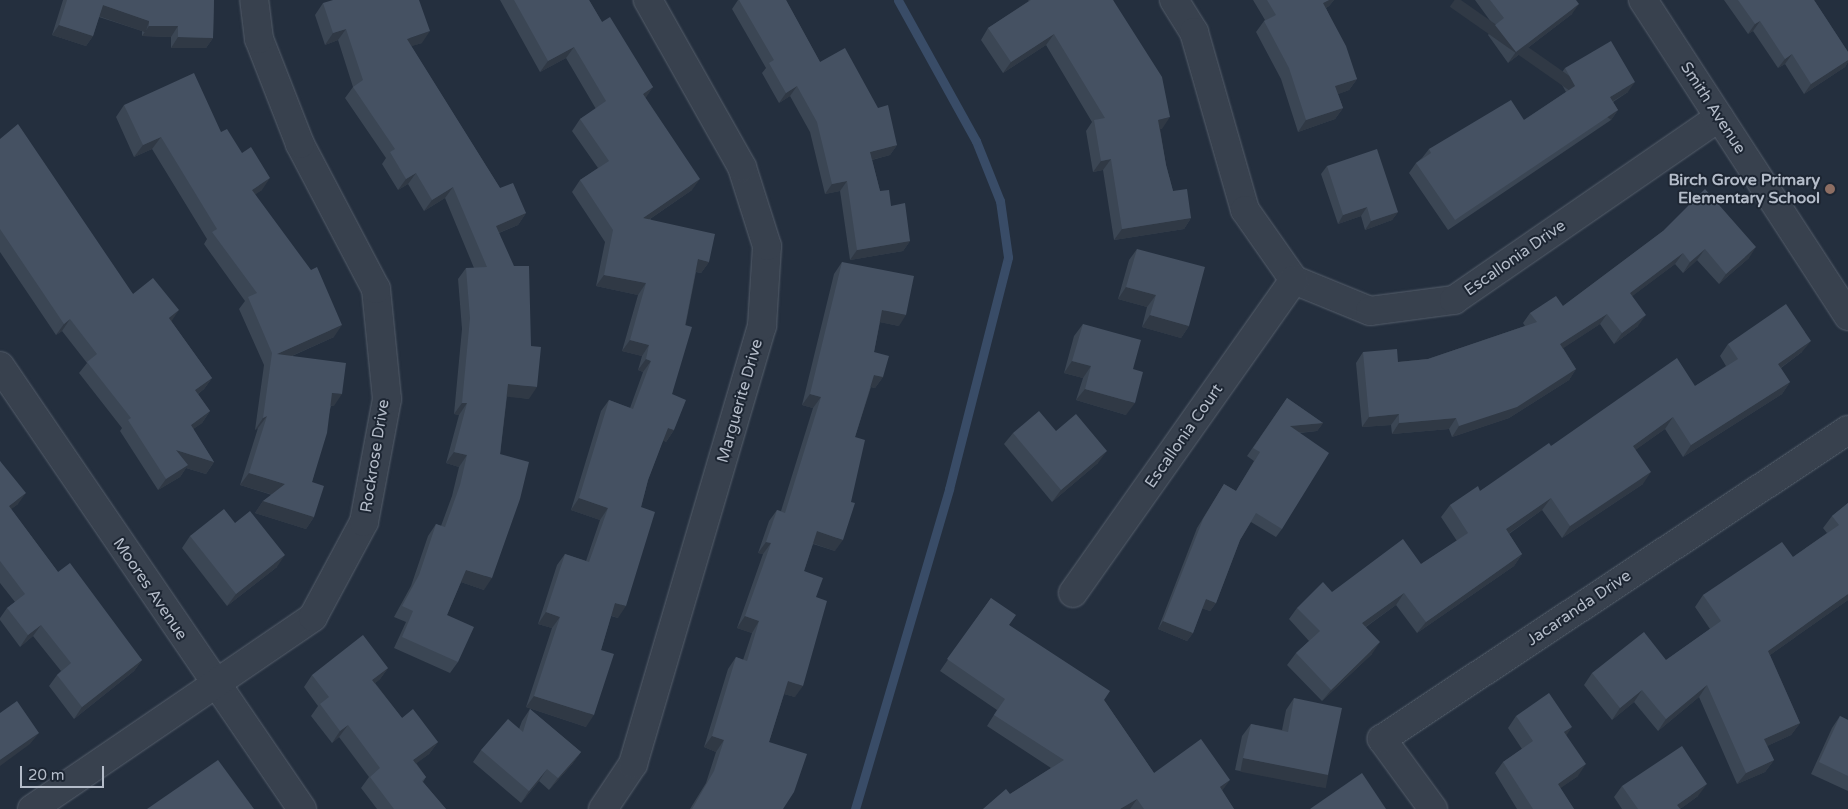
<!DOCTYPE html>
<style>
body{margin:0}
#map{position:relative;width:1848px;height:809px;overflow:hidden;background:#242f3e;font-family:"Varela Round",sans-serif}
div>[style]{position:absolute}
.stream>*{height:9px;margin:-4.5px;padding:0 4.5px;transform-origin:4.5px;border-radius:4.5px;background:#394c67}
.roads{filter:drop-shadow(0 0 1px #565f6c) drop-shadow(0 0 1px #565f6c)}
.minor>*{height:28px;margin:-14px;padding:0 14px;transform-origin:14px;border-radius:14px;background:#38414e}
.wall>*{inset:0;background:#3b4654}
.shaded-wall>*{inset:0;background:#303945;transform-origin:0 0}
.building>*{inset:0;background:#455162}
.dots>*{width:14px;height:14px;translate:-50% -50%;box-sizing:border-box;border:2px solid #1d2633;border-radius:50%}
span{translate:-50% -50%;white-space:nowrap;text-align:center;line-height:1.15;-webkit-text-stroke:4px #1d2633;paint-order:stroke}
.street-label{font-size:16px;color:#b4bcc9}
.poi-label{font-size:16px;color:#b4bcc9;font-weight:700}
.right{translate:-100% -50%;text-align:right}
.scale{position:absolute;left:20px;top:766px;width:84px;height:22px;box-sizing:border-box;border:2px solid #b4bcc9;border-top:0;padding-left:6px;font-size:15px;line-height:18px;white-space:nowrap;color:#b4bcc9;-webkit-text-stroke:4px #1d2633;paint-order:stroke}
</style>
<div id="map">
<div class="stream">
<i style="left:855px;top:809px;width:334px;rotate:-73.6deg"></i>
<i style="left:949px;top:489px;width:239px;rotate:-75.7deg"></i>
<i style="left:1008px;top:257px;width:57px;rotate:-98.1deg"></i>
<i style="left:1000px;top:201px;width:65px;rotate:-111.8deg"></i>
<i style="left:976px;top:141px;width:161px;rotate:-119deg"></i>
</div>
<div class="roads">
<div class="minor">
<i style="left:1174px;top:0;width:38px;rotate:58deg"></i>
<i style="left:1194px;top:32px;width:185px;rotate:74deg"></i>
<i style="left:1245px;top:210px;width:85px;rotate:55deg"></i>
<i style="left:1294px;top:280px;width:82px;rotate:22.2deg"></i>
<i style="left:1370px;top:311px;width:85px;rotate:-7.5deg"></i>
<i style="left:1454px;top:300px;width:322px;rotate:-34.6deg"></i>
<i style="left:1643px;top:0;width:377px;rotate:57deg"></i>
<i style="left:0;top:366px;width:536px;rotate:55.72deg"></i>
<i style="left:1073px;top:593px;width:383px;rotate:-54.8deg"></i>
<i style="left:32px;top:809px;width:340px;rotate:-34.3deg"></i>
<i style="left:313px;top:617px;width:108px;rotate:-61.8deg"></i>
<i style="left:364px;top:522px;width:125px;rotate:-79.4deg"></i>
<i style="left:387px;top:399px;width:111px;rotate:-95.7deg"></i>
<i style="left:376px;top:289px;width:164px;rotate:-117.7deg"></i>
<i style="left:300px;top:144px;width:113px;rotate:-111.3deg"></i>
<i style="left:259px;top:39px;width:39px;rotate:-97deg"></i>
<i style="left:603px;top:809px;width:54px;rotate:-56.3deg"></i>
<i style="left:633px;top:764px;width:457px;rotate:-73.6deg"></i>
<i style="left:762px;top:326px;width:80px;rotate:-86.4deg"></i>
<i style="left:767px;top:246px;width:83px;rotate:-107.6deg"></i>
<i style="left:742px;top:167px;width:192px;rotate:-119.4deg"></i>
<i style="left:1433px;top:809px;width:87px;rotate:-126.1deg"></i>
<i style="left:1382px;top:739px;width:559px;rotate:-33.55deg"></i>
</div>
</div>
<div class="wall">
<i style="clip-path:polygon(63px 0,214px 0,213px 38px,206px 48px,171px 48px,171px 37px,142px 36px,142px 31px,99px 17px,93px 36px,86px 46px,52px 35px)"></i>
<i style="clip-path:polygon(500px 0,589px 0,602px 22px,653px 87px,645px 98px,692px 190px,650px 219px,709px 262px,701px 273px,696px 272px,672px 394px,674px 430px,666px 442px,663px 440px,648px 480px,641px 507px,618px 618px,611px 616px,601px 650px,586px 727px,526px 707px,552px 628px,538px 624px,557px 565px,565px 554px,586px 561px,600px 520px,571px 510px,601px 411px,609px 400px,630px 408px,643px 372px,638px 370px,642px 356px,622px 351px,638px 295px,596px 286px,605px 242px,572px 192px,580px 180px,598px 168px,572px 131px,580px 119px,596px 109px,566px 58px,540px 72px)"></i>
<i style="clip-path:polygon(738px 0,786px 0,820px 62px,897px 145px,890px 155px,872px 160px,880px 191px,891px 206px,910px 241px,903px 251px,850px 260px,840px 191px,825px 194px,810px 132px,790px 96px,779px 103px,762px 73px,766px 68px,732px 9px)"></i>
<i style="clip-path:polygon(1028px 0,1113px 0,1162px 129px,1160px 129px,1166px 165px,1173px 191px,1191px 218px,1184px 229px,1114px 240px,1103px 170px,1093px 172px,1086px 131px,1092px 122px,1046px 45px,1003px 73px,981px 40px,988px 28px,1029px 1px)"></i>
<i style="clip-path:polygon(1253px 0,1334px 0,1329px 6px,1326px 8px,1357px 79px,1349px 90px,1338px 94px,1343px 108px,1335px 119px,1298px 132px,1281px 79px,1256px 32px,1264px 21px,1265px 20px)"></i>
<i style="clip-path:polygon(1475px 0,1576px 0,1572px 14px,1508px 63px,1488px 35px,1494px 26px)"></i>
<i style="clip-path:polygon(1724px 0,1814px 0,1848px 52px,1848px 62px,1845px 67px,1804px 94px,1785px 64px,1778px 68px,1753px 31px,1748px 34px)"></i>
<i style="clip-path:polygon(323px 3px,422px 43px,411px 46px,500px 188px,526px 213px,518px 225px,499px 233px,529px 399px,507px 396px,484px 590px,461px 582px,447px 615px,458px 662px,450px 673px,394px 648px,406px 622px,394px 617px,411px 586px,428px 536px,436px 524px,441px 526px,452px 496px,459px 467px,446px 463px,459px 415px,454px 414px,462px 329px,458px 279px,466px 268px,474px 268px,445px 198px,424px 211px,408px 184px,398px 190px,382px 164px,386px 158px,345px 98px,353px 87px,338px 40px,325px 45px,315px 15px)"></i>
<i style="clip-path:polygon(1565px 68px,1628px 92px,1613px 102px,1618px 110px,1611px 120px,1448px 230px,1409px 173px,1416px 163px,1422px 158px,1429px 149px,1524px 120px,1566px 92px,1558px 78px)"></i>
<i style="clip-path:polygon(124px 105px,221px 132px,262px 190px,255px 194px,334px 337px,292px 356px,334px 406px,331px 406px,312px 482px,314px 517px,306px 529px,255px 513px,263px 501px,272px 495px,240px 485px,258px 428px,255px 430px,264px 365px,239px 309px,245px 301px,204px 244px,207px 239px,152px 149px,134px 157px,116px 117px)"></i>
<i style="clip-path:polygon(0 139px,133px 294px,171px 321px,212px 378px,204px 389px,198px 394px,210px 411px,202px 423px,193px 429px,214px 462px,206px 474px,186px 468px,180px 477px,158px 490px,120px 431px,122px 428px,79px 373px,87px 363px,62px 331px,56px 335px,0 252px)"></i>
<i style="clip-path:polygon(1327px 166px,1398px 212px,1392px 220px,1365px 230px,1361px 216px,1338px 224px,1321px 174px)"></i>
<i style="clip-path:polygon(1663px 231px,1749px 258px,1719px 284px,1697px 260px,1683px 273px,1675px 264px,1632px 296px,1638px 326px,1614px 344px,1600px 324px,1563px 348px,1576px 369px,1569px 380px,1509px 418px,1452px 437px,1449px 429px,1392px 434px,1391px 425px,1362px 427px,1356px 363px,1363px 352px,1398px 362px,1428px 359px,1525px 326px,1523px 323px,1530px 313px,1563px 306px)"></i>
<i style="clip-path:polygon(1137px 249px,1189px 326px,1181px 338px,1142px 327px,1147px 307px,1118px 299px,1129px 260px)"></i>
<i style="clip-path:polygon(842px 262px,899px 326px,880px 322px,874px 352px,883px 377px,875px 388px,871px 387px,855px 437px,835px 551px,813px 544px,804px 571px,816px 597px,795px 697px,784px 694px,769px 742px,783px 809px,690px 809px,706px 783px,716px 752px,704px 747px,728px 669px,736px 657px,743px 660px,752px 633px,737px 628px,763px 554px,758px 553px,769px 521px,777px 510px,781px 511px,813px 408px,802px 405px,834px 274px)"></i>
<i style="clip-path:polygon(1083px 324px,1133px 369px,1126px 415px,1076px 400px,1083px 378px,1064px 373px,1074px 336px)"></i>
<i style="clip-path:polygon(1728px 344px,1802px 352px,1781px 368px,1790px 382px,1782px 394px,1683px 457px,1665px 429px,1635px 450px,1643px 484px,1562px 538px,1542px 510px,1509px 534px,1522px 554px,1514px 566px,1417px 633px,1396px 605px,1366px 627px,1372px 654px,1322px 701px,1287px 665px,1296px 653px,1309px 641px,1289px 619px,1297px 608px,1332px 592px,1421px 564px,1457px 541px,1441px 517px,1450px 505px,1480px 491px,1551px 446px,1695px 386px,1726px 366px,1720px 356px)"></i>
<i style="clip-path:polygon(1287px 398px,1323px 423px,1317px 431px,1300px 433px,1282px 529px,1276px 537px,1251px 522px,1240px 540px,1216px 603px,1210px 611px,1202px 608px,1193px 633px,1187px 641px,1158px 629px,1197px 528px,1224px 484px,1236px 491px,1254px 461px,1247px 456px)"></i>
<i style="clip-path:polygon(1056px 431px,1098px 463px,1052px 502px,1004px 444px,1013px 433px)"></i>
<i style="clip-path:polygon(0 461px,18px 504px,11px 509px,58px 572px,142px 660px,134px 671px,74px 719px,49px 686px,57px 675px,61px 671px,33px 636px,20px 647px,0 620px,0 618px,7px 608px,15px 602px,0 583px)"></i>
<i style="clip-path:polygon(1848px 503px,1848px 600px,1770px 655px,1800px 723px,1791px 735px,1767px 746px,1774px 760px,1765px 772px,1737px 784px,1699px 697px,1658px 731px,1634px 702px,1612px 720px,1584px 685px,1592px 673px,1666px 660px,1710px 629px,1695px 607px,1703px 595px,1793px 557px,1827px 533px,1823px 528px,1832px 516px)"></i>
<i style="clip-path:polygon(235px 523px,277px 567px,227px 606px,182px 548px,190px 536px)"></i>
<i style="clip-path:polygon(991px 598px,1009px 625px,1104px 700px,1154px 773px,1222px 791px,1234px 809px,983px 809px,1010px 794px,1051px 768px,987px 726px,997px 710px,940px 671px)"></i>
<i style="clip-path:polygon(388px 668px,380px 679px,375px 683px,402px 718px,438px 742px,429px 754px,416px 763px,426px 777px,423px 782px,446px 809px,377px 809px,361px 788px,369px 777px,339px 737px,332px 743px,311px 716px,318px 706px,304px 687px,312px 675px)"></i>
<i style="clip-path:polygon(1294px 698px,1320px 787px,1235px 770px,1242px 736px,1251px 724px,1282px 730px,1286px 710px)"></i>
<i style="clip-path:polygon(530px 709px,581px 752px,572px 764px,549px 790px,539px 781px,521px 803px,473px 762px,481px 750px,519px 729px,522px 721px)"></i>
<i style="clip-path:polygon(1516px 716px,1566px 735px,1578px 776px,1560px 788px,1574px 809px,1517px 809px,1495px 773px,1503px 762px,1522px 749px,1508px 728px)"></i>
<i style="clip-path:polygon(1840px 716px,1848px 720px,1848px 791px,1811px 774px,1832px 728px)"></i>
<i style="clip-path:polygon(1622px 786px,1698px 796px,1680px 809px,1622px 809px,1614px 797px)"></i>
</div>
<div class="shaded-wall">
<i style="clip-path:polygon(1329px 0,1334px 0,1329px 6px,1315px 14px,1323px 3px)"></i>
<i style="clip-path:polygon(1579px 4px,1572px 14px,1508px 63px,1516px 52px)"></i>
<i style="left:103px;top:5px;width:49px;height:12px;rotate:19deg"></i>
<i style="clip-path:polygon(1760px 21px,1753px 31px,1748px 34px,1755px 24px)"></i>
<i style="clip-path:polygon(59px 25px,93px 36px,86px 46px,52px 35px)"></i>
<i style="clip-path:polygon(149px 26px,178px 26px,171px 37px,142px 36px)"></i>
<i style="clip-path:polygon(346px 29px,338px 40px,325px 45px,333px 33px)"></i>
<i style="clip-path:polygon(430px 31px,422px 43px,399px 50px,407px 39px)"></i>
<i style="clip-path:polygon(1054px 34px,1046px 45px,1003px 73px,1011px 62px)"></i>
<i style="clip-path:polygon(178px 37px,213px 38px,206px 48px,171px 48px)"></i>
<i style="clip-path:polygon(574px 47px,566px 58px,540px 72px,548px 61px)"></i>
<i style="clip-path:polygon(1792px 54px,1785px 64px,1778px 68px,1785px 59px)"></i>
<i style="clip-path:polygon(1848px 60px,1848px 62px,1845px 67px,1804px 94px,1811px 84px)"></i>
<i style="clip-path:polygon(1357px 79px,1349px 90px,1328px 98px,1335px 86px)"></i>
<i style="clip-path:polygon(1635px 82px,1628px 92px,1603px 107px,1610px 97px)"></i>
<i style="clip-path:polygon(797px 86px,790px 96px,779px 103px,786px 93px)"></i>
<i style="clip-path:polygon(653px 87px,645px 99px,643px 94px)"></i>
<i style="clip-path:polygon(1343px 108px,1335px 119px,1298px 132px,1306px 120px)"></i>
<i style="left:1618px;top:110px;width:12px;height:197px;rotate:125deg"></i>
<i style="clip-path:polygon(1170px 117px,1162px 129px,1150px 131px,1158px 120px)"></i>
<i style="clip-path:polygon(161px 137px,152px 149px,134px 157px,143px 145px)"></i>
<i style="clip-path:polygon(897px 145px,890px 155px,863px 162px,870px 152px)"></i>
<i style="clip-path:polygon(1111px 159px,1103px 170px,1093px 172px,1101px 161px)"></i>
<i style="clip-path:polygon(416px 173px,408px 184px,398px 190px,406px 179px)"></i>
<i style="clip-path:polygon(270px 178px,262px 190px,244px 202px,252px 190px)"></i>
<i style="clip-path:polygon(700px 179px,692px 190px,635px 229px,643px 218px)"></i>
<i style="clip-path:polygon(847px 181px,840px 191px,825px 194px,832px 184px)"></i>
<i style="clip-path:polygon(453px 187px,445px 198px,424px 211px,432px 200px)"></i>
<i style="clip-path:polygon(1367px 207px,1361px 216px,1338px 224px,1343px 215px)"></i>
<i style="clip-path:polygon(1398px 212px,1392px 220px,1365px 230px,1371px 221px)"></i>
<i style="clip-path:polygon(526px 213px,518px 225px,488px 237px,496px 226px)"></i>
<i style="clip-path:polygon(1191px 218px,1184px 229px,1114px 240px,1122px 229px)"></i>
<i style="clip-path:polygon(910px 241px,903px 251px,850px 260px,857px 250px)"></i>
<i style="clip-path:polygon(1756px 247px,1749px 258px,1719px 284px,1726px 274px)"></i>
<i style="clip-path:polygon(1705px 249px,1697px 260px,1683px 273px,1690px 262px)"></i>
<i style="clip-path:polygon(1683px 253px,1675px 264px,1622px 304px,1630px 293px)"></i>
<i style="clip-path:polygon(698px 259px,709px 262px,701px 273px,690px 270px)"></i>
<i style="clip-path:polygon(604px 275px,646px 283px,638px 295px,596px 286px)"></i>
<i style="clip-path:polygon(1126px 287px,1156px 295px,1147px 307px,1118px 299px)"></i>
<i style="clip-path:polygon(179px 310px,171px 322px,169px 318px)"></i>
<i style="clip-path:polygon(882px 310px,906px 315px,899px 326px,874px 321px)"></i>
<i style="clip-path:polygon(1607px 314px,1600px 324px,1553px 355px,1560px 344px)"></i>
<i style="clip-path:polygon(1150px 315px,1189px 326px,1181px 338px,1142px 327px)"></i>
<i style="clip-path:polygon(1646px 315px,1638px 326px,1614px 344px,1622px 333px)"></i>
<i style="clip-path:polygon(70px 319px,62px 331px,56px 335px,64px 324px)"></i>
<i style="clip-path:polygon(342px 325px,334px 337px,271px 365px,277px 354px)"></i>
<i style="clip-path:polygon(630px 340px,649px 345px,642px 356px,622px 351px)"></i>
<i style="clip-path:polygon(1811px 341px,1802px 352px,1769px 376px,1778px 364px)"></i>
<i style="clip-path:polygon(646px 359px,651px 361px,643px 372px,638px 370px)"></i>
<i style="clip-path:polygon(1072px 361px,1091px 366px,1083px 378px,1064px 373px)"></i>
<i style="clip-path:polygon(1576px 369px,1569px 380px,1509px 418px,1452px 437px,1459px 426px)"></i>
<i style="clip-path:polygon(874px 375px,883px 377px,875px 388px,866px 386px)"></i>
<i style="clip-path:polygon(212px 378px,204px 389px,187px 402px,195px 390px)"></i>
<i style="clip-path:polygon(1790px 382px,1782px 394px,1683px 457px,1691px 445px)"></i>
<i style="clip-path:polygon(508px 384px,537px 387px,529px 399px,500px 396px)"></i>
<i style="clip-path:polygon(1085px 389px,1135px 403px,1126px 415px,1076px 400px)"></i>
<i style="clip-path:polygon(332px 393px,342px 394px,334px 406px,324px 405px)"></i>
<i style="clip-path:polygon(810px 394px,821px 397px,813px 408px,802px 405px)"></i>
<i style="clip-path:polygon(462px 403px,467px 403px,459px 415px,454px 414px)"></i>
<i style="clip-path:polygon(210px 411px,202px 423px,183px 436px,191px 425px)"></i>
<i style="clip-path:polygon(1399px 414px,1391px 425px,1362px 427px,1369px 417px)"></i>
<i style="clip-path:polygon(267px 416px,258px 428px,255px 430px,263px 418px)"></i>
<i style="clip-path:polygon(1673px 417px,1665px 429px,1624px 458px,1633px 446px)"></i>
<i style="clip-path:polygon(1456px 418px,1449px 429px,1392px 434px,1399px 423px)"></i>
<i style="clip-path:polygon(1323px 423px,1317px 431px,1284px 434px,1290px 426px)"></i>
<i style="clip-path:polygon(668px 428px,674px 430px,666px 442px,660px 439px)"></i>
<i style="clip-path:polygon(176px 450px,214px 462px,206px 474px,186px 468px,180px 477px,158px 490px,166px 479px)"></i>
<i style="clip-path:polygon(1107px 451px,1098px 463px,1052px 502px,1061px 490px)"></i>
<i style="clip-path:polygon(454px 452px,467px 455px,459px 467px,446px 463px)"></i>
<i style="clip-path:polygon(1651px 472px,1643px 484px,1562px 538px,1570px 526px)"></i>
<i style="clip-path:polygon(249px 473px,285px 484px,277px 496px,240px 485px)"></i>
<i style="clip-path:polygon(26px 493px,18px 504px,1px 517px,9px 506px)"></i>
<i style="clip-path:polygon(579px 498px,608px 508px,600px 520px,571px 510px)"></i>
<i style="clip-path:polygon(1551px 498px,1542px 510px,1498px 541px,1506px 529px)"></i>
<i style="clip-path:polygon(263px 501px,314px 517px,306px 529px,255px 513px)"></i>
<i style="clip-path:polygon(817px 531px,843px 540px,835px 551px,809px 542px)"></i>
<i style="clip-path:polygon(766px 542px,771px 543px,763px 554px,758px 553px)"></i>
<i style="clip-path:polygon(1522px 554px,1514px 566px,1417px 633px,1426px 622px)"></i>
<i style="clip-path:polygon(285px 555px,277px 567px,227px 606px,236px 594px)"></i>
<i style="clip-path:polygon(466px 570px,492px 578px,484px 590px,458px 581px)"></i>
<i style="clip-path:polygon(1404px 593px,1396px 605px,1354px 635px,1362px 623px)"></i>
<i style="clip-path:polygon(1848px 594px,1848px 600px,1760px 662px,1768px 651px)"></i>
<i style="clip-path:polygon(1206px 599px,1216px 603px,1210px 611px,1200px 608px)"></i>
<i style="clip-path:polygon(615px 603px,626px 606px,618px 618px,607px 614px)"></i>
<i style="clip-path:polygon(546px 612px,560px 617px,552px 628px,538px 624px)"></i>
<i style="clip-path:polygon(745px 616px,759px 621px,752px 633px,737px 628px)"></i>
<i style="clip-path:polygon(1163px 621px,1193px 633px,1187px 641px,1158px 629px)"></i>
<i style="clip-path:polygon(41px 625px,33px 636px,20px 647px,28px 635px)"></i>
<i style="clip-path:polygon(1380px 642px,1372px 654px,1322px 701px,1331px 690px)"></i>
<i style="clip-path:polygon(142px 660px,134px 671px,74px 719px,82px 707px)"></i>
<i style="clip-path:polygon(388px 668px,380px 679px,364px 692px,372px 680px)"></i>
<i style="clip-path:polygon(788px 681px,803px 686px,795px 697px,780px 693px)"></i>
<i style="clip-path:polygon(1707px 685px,1699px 697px,1658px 731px,1666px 719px)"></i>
<i style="clip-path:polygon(1642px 690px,1634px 702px,1612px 720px,1620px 708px)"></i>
<i style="clip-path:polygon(534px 696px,594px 715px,586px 727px,526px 707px)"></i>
<i style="clip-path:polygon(1800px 723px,1791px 735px,1756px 751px,1764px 739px)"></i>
<i style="clip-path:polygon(348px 725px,339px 737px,332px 743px,340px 731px)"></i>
<i style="clip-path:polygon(1572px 727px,1564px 739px,1564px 732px)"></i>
<i style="clip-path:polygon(39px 733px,30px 744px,0 766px,0 760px)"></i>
<i style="clip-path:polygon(712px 736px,724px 740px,716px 752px,704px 747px)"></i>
<i style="clip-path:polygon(438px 742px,429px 754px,405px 772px,413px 760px)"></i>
<i style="clip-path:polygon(581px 752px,572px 764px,549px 790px,558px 778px)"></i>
<i style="left:1243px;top:758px;width:87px;height:14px;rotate:11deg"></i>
<i style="clip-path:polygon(1774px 760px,1765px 772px,1737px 784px,1746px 773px)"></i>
<i style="clip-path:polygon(1586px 764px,1578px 776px,1549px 796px,1558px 784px)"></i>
<i style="clip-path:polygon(547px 769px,539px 781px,521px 803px,529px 791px)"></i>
<i style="clip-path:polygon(1230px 780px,1222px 791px,1212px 799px,1220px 787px)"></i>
<i style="clip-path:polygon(1707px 784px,1698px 796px,1680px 809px,1677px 805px)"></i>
<i style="clip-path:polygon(1137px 799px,1130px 809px,1120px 809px)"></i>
</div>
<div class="building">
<i style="clip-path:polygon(67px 0,214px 0,213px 38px,178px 37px,178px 26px,149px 26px,149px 21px,103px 5px,93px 36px,59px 25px)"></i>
<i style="clip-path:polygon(333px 0,419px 0,430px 31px,407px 39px,500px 188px,513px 183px,526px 213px,496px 226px,514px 266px,529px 266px,531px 346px,541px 347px,537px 387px,508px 384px,500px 454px,529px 462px,520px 499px,492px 578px,466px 570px,447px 615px,474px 627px,458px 662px,402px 637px,413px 611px,402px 606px,419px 575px,436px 524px,445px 527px,460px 485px,467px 455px,454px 452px,467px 403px,462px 403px,470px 318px,466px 268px,487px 267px,453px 187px,432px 200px,416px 173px,406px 179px,390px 152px,395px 149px,353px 87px,363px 80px,346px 29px,333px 33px,323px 3px)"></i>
<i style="clip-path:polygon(514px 0,589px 0,602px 22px,610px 17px,653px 87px,643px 94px,700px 179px,643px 218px,715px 234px,709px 262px,698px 259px,685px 325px,692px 327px,672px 394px,686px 400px,674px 430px,668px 428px,648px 480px,641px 507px,655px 512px,626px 606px,615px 603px,601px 650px,614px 654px,594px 715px,534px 696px,560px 617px,546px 612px,565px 554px,589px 562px,608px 508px,579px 498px,609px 400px,633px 409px,651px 361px,646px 359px,649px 345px,630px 340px,646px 283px,604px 275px,613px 230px,580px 180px,609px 161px,580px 119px,606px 101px,574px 47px,548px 61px)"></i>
<i style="clip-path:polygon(739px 0,786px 0,820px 62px,845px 48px,878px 108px,888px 105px,897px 145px,870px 152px,880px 191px,889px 190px,891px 206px,905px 203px,910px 241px,857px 250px,847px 181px,832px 184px,817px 122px,797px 86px,786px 93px,769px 63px,774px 60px)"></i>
<i style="clip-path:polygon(1031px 0,1113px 0,1162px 77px,1170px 117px,1158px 120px,1166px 165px,1173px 191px,1187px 189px,1191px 218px,1122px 229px,1111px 159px,1101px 161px,1094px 120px,1105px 118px,1054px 34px,1011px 62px,988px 28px)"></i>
<i style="clip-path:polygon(1267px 0,1329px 0,1323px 3px,1346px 46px,1357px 79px,1335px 86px,1343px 108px,1306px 120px,1289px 68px,1264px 21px,1276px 15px)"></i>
<i style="clip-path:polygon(1490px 0,1576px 0,1579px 4px,1516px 52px,1495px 25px,1504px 18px)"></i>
<i style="clip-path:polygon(1738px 0,1814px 0,1848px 52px,1848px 60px,1811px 84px,1792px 54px,1785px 59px,1760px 21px,1755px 24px)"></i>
<i style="clip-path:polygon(1611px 41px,1635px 82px,1610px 97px,1618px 110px,1455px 220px,1416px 163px,1431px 153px,1429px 149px,1511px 100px,1524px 120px,1575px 86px,1565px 68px)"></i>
<i style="clip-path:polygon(194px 73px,221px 132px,227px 129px,242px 153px,251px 147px,270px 178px,252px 190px,311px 270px,317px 267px,342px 325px,277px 354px,346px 363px,342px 394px,332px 393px,327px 433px,312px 482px,324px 486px,314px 517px,263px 501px,285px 484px,249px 473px,267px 416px,263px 418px,272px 353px,248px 297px,257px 293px,212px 232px,217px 229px,161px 137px,143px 145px,124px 105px)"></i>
<i style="clip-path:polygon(18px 124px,133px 294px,153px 278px,179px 310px,169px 318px,212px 378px,195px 390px,210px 411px,191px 425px,214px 462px,176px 450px,188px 465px,166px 479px,128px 420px,131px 418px,87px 362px,97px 354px,70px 319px,64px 324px,0 229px,0 139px)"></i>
<i style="clip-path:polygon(1377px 149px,1398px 212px,1371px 221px,1367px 207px,1343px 215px,1327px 166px)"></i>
<i style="clip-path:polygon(1705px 189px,1756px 247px,1726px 274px,1705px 249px,1690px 262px,1683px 253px,1630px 293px,1646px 315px,1622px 333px,1607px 314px,1560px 344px,1576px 369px,1517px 407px,1459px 426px,1456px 418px,1399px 423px,1399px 414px,1369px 417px,1363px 352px,1397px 349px,1398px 362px,1428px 359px,1537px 322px,1530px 313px,1556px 296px,1563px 306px,1663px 231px)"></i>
<i style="clip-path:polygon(1137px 249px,1205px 267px,1189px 326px,1150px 315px,1156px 295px,1126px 287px)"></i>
<i style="clip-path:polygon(842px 262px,914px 276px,906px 315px,882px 310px,874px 352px,889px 356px,883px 377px,874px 375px,855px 437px,865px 440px,851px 502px,855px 503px,843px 540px,817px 531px,804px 571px,823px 578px,816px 597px,827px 601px,803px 686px,788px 681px,769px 742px,807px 754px,794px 792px,783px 809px,692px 809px,714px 771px,724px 740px,712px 736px,736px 657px,747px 661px,759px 621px,745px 616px,771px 543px,766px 542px,777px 510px,785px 513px,821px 397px,810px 394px)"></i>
<i style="clip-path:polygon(1786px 304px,1811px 341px,1778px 364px,1790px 382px,1691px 445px,1673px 417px,1633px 446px,1651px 472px,1570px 526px,1551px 498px,1506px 529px,1522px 554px,1426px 622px,1404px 593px,1362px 623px,1380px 642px,1331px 690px,1296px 653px,1320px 631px,1297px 608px,1323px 582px,1332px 592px,1403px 539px,1421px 564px,1468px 533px,1450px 505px,1478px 486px,1480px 491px,1549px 443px,1551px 446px,1677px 358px,1695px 386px,1738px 359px,1728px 344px)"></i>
<i style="clip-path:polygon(1083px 324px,1141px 340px,1133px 369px,1143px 372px,1135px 403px,1085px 389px,1091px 366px,1072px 361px)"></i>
<i style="clip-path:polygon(1287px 398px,1323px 423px,1290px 426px,1329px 453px,1282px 529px,1256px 513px,1240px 540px,1216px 603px,1206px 599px,1193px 633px,1163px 621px,1203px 519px,1224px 484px,1236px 491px,1260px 452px,1253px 448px)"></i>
<i style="clip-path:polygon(1039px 411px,1056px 431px,1076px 414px,1107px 451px,1061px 490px,1013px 433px)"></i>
<i style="clip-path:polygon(0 461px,26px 493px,9px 506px,58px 572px,70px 563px,142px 660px,82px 707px,57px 675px,71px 663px,41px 625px,28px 635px,7px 608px,25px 594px,0 561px)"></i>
<i style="clip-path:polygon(1848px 503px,1848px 594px,1768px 651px,1800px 723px,1764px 739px,1774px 760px,1746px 773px,1707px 685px,1666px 719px,1642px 690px,1620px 708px,1592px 673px,1644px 632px,1666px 660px,1721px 621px,1703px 595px,1782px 542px,1793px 557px,1839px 525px,1832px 516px)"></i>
<i style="clip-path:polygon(224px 509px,235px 523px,250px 511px,285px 555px,236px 594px,190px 536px)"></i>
<i style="clip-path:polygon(991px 598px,1016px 615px,1009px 625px,1110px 691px,1104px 700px,1154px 773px,1201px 739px,1230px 780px,1220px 787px,1234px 809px,1144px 809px,1137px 799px,1120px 809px,983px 809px,1006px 789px,1010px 794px,1064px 760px,994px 715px,1005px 699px,947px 659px)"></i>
<i style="clip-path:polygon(363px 635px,388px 668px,372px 680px,402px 718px,413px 709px,438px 742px,413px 760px,426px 777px,422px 781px,446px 809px,394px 809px,370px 777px,380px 768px,348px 725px,340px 731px,320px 704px,329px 697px,312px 675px)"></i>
<i style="clip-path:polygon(1549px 693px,1572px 727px,1564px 732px,1586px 764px,1558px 784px,1574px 809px,1533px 809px,1503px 762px,1533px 741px,1516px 716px)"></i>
<i style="clip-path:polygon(1294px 698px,1342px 708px,1328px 775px,1243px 758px,1251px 724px,1288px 732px)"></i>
<i style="clip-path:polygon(17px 701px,39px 733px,0 760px,0 713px)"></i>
<i style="clip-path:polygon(530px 709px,581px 752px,558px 778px,547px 769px,529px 791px,481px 750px,508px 719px,523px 732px)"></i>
<i style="clip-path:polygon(1840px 716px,1848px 720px,1848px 776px,1819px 762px)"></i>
<i style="clip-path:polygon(1682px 746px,1707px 784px,1677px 805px,1680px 809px,1638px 809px,1622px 786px)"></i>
<i style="clip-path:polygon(218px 760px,254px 809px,147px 809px)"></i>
<i style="clip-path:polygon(1362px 773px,1386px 809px,1310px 809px)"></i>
</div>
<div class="dots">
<i style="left:1830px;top:189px;background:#8d6e63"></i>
</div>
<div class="street-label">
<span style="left:1713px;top:108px;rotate:57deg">Smith Avenue</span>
<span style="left:1515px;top:258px;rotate:-35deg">Escallonia Drive</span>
<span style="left:740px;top:401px;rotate:-74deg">Marguerite Drive</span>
<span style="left:1184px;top:436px;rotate:-55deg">Escallonia Court</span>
<span style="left:375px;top:456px;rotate:-81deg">Rockrose Drive</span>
<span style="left:150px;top:589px;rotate:56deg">Moores Avenue</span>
<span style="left:1579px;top:608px;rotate:-34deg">Jacaranda Drive</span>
</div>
<div class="poi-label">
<span class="right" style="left:1820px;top:189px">Birch Grove Primary<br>Elementary School</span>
</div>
<div class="scale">20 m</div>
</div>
